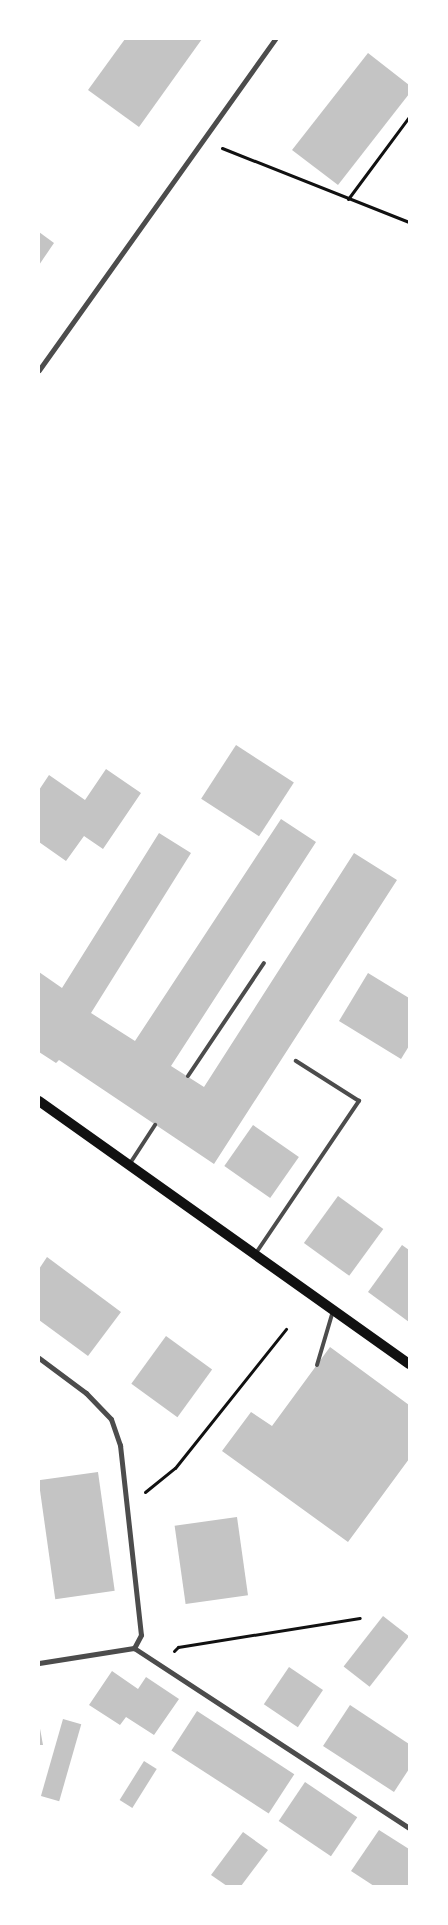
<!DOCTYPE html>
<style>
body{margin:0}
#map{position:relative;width:448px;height:1925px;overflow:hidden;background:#fff;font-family:Cabin,sans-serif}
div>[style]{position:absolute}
.building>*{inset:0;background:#c4c4c4;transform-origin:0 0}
.path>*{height:3px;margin:-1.5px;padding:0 1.5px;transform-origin:1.5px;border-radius:1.5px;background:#111}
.service>*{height:4px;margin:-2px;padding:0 2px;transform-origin:2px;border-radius:2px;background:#4c4c4c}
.minor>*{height:5px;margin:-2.5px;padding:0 2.5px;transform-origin:2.5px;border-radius:2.5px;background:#4c4c4c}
.secondary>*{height:10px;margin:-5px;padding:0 5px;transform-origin:5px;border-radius:5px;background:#111}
span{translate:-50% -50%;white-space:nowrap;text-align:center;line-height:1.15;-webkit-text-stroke:4.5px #fff;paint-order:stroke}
.frame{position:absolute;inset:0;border:40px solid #fff;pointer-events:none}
</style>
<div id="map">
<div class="building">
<i style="clip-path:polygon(125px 39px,202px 39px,139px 127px,88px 90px)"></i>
<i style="clip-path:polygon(368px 53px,409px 85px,409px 94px,338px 185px,292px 150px)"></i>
<i style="clip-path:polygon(39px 232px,54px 243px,39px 265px)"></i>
<i style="left:236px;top:745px;width:69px;height:64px;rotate:33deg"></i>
<i style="clip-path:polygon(106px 769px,141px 793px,103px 849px,84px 836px,66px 861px,39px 842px,39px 790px,49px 775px,85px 800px)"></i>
<i style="clip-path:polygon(281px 819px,316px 842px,171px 1066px,204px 1087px,354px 853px,397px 880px,214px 1164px,59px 1060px,56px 1063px,39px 1052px,39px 972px,62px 988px,159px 833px,191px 853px,91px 1013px,135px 1041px)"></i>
<i style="clip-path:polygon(368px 973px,409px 998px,409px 1046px,401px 1059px,339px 1021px)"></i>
<i style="left:253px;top:1125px;width:56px;height:50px;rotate:35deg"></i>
<i style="left:338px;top:1196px;width:56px;height:58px;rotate:36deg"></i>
<i style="clip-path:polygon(402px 1245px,409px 1250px,409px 1322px,368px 1292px)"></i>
<i style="clip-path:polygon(47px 1257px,121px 1312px,88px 1356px,39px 1320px,39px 1269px)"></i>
<i style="left:166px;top:1336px;width:57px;height:59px;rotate:36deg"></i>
<i style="clip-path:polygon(330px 1347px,409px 1405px,409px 1459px,348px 1542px,222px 1451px,251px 1412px,272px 1426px)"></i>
<i style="left:98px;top:1472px;width:120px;height:60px;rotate:82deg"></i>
<i style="left:237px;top:1517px;width:79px;height:63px;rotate:82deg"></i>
<i style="left:383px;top:1616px;width:33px;height:64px;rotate:38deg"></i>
<i style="left:289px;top:1667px;width:41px;height:45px;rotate:34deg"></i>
<i style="clip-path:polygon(112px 1671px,138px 1689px,146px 1677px,179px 1699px,154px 1735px,126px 1717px,120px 1725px,89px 1705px)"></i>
<i style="clip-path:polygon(350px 1705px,409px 1744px,409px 1769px,394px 1792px,323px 1746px)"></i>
<i style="left:197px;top:1711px;width:116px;height:47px;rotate:33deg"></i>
<i style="left:63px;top:1719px;width:19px;height:80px;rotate:16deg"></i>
<i style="clip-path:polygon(39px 1723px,43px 1745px,39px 1745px)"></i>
<i style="left:144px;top:1761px;width:15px;height:46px;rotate:32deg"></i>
<i style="left:305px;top:1782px;width:63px;height:47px;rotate:34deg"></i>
<i style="clip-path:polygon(379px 1830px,409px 1849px,409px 1886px,374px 1886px,351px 1871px)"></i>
<i style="clip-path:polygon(243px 1832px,268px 1850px,241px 1886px,227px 1886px,211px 1875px)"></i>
</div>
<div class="path">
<i style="left:222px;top:148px;width:201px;rotate:21.6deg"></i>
<i style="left:348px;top:199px;width:102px;rotate:-53.4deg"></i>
<i style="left:145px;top:1492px;width:38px;rotate:-39deg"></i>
<i style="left:175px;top:1468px;width:178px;rotate:-51.4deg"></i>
<i style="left:174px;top:1651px;width:6px;rotate:-45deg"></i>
<i style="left:178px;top:1647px;width:184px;rotate:-9.1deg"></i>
</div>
<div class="service">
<i style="left:188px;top:1076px;width:136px;rotate:-56.1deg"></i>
<i style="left:129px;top:1165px;width:48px;rotate:-57deg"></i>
<i style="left:256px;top:1253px;width:184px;rotate:-55.9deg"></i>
<i style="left:359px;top:1101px;width:75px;rotate:-147.6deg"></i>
<i style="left:317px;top:1365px;width:56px;rotate:-73.5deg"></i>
</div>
<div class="minor">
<i style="left:39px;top:370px;width:407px;rotate:-54.5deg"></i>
<i style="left:39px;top:1358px;width:59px;rotate:36.7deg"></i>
<i style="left:86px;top:1393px;width:36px;rotate:46deg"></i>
<i style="left:111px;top:1419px;width:28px;rotate:71deg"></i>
<i style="left:120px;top:1445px;width:191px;rotate:83.7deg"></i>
<i style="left:141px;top:1635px;width:15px;rotate:118deg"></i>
<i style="left:39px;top:1663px;width:96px;rotate:-9deg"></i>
<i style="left:134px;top:1648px;width:329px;rotate:33.2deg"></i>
</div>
<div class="secondary">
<i style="left:39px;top:1101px;width:454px;rotate:35.4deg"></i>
</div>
<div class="frame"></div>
</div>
